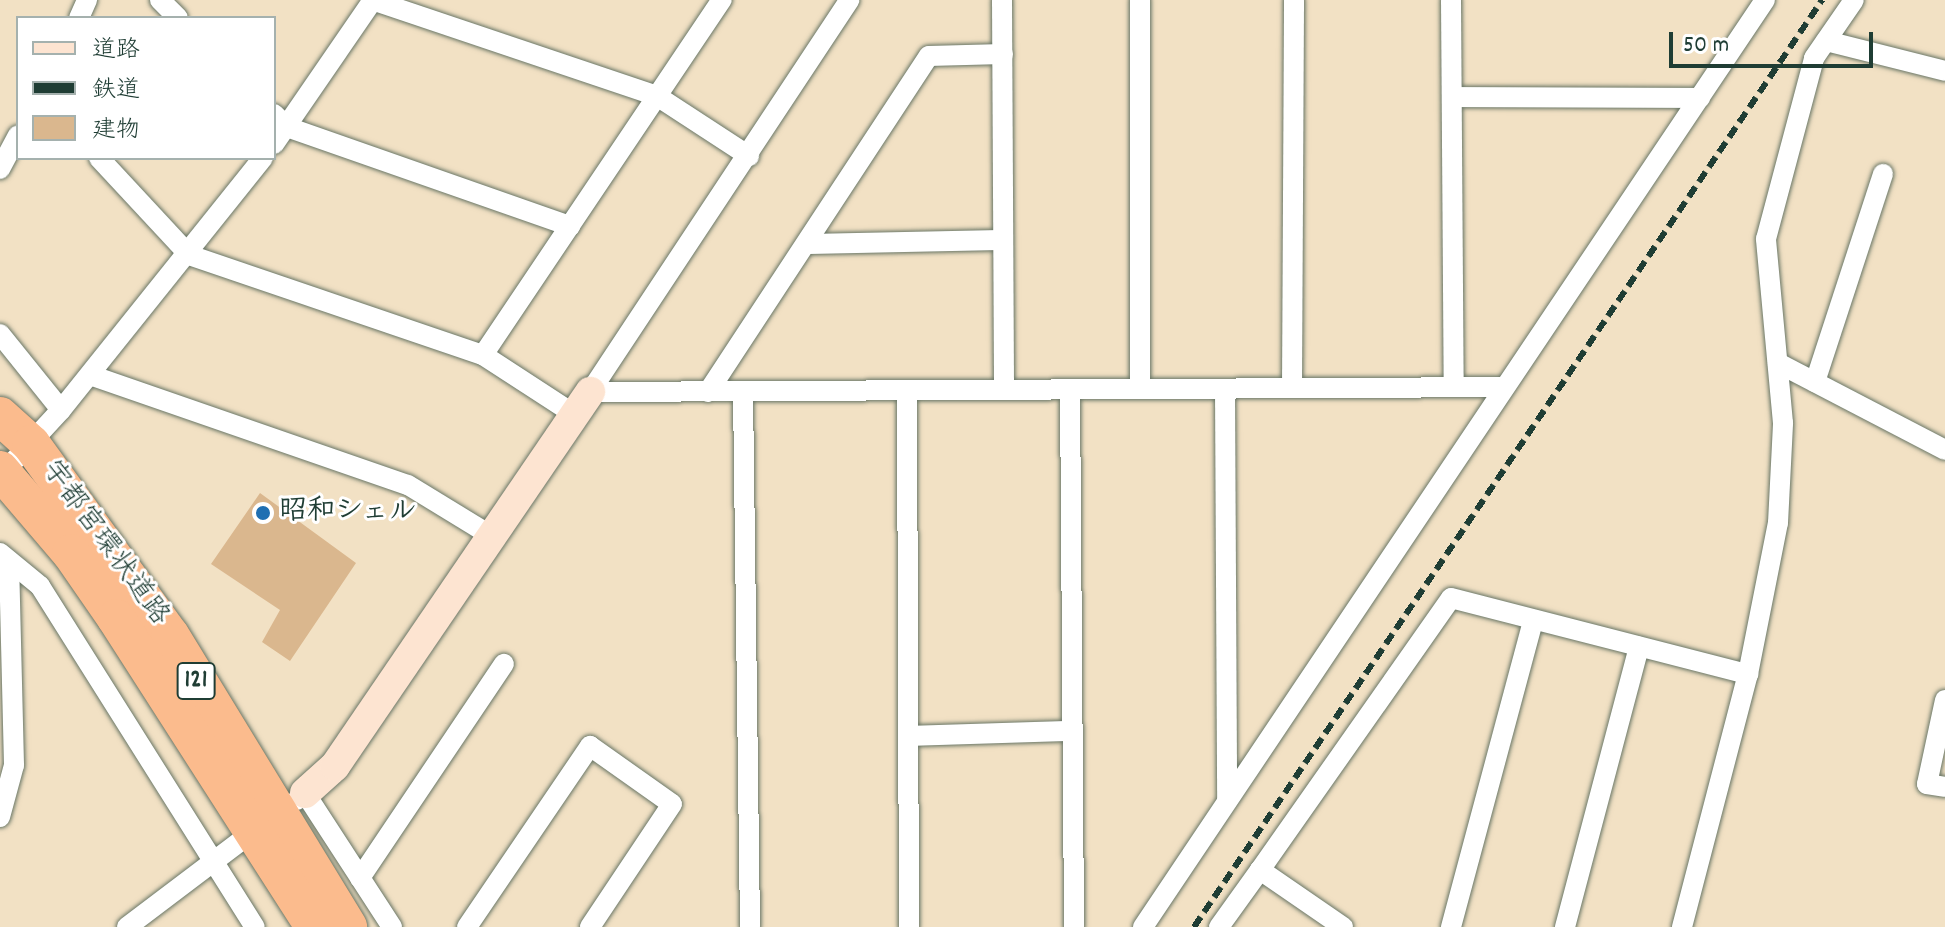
<!DOCTYPE html>
<meta charset="utf-8">
<style>
body{margin:0}
#map{position:relative;width:1945px;height:927px;overflow:hidden;background:#f2e1c4;font-family:Dekko,"Klee One",sans-serif}
div>[style]{position:absolute}
.building>*{inset:0;background:#dab78e}
.roads{filter:drop-shadow(0 0 2px #697666) drop-shadow(0 0 2px #697666)}
.street>*{height:20px;margin:-10px;padding:0 10px;transform-origin:10px;border-radius:10px;background:#fff}
.secondary>*{height:30px;margin:-15px;padding:0 15px;transform-origin:15px;border-radius:15px;background:#fde4d1}
.highway>*{height:38px;margin:-19px;padding:0 19px;transform-origin:19px;border-radius:19px;background:#fbbb8d}
.rail>*{height:6px;margin-top:-3px;transform-origin:0;background:repeating-linear-gradient(90deg,#1f3d34 0 12px,transparent 0 18px)}
.dots>*{width:22px;height:22px;translate:-50% -50%;box-sizing:border-box;border:4px solid #fff;border-radius:50%}
span{translate:-50% -50%;white-space:nowrap;text-align:center;line-height:1.15;-webkit-text-stroke:6px #fff;paint-order:stroke}
.shield-label span{padding:2px 6px;background:#fff;border:2px solid;border-radius:6px;-webkit-text-stroke-width:0}
.shield-label{font-size:26px;color:#1f3d34;font-weight:700}
.poi-label{font-size:28px;color:#1f3d34;font-weight:700}
.left{translate:0 -50%;text-align:left}
.street-label{font-size:28px;color:#1f3d34}
.legend{position:absolute;left:16px;top:16px;width:260px;height:144px;box-sizing:border-box;background:#fff;border:2px solid #a5b1ae;margin:0;padding:10px 14px;list-style:none;font-size:24px;color:#1f3d34}
.legend li{display:flex;align-items:center;gap:16px;height:40px}
.legend b{width:40px;border:2px solid #a5b1ae}
.scale{position:absolute;left:1669px;top:32px;width:204px;height:36px;box-sizing:border-box;border:4px solid #1f3d34;border-top:0;padding-left:10px;font-size:24px;line-height:28px;white-space:nowrap;color:#1f3d34;-webkit-text-stroke:6px #fff;paint-order:stroke}
</style>
<div id="map">
<div class="building">
<i style="clip-path:polygon(260px 493px,356px 563px,290px 661px,262px 642px,280px 610px,211px 564px)"></i>
</div>
<div class="roads">
<div class="street">
<i style="left:160px;top:0;width:25px;rotate:45deg"></i>
<i style="left:372px;top:0;width:301px;rotate:18.6deg"></i>
<i style="left:657px;top:96px;width:110px;rotate:33.1deg"></i>
<i style="left:1002px;top:0;width:390px;rotate:89.7deg"></i>
<i style="left:1140px;top:0;width:389px;rotate:90deg"></i>
<i style="left:1451px;top:0;width:387px;rotate:89.6deg"></i>
<i style="left:79px;top:18px;width:20px;rotate:-66deg"></i>
<i style="left:1826px;top:41px;width:123px;rotate:14.1deg"></i>
<i style="left:1452px;top:97px;width:248px;rotate:0.2deg"></i>
<i style="left:274px;top:114px;width:18px;rotate:45deg"></i>
<i style="left:287px;top:127px;width:300px;rotate:19.3deg"></i>
<i style="left:274px;top:144px;width:175px;rotate:-55.5deg"></i>
<i style="left:99px;top:158px;width:132px;rotate:47.1deg"></i>
<i style="left:189px;top:255px;width:311px;rotate:18.8deg"></i>
<i style="left:483px;top:355px;width:108px;rotate:33deg"></i>
<i style="left:0;top:169px;width:38px;rotate:-62deg"></i>
<i style="left:807px;top:244px;width:195px;rotate:-1.2deg"></i>
<i style="left:0;top:334px;width:97px;rotate:51.2deg"></i>
<i style="left:483px;top:355px;width:428px;rotate:-56.1deg"></i>
<i style="left:1778px;top:363px;width:188px;rotate:27.5deg"></i>
<i style="left:90px;top:375px;width:336px;rotate:19.1deg"></i>
<i style="left:408px;top:485px;width:96px;rotate:31.4deg"></i>
<i style="left:1815px;top:382px;width:219px;rotate:-71.9deg"></i>
<i style="left:1292px;top:388px;width:388px;rotate:-89.7deg"></i>
<i style="left:1070px;top:389px;width:538px;rotate:89.57deg"></i>
<i style="left:1225px;top:389px;width:411px;rotate:89.7deg"></i>
<i style="left:907px;top:391px;width:536px;rotate:89.79deg"></i>
<i style="left:590px;top:392px;width:914px;rotate:-0.31deg"></i>
<i style="left:590px;top:392px;width:470px;rotate:-56.5deg"></i>
<i style="left:708px;top:392px;width:402px;rotate:-56.7deg"></i>
<i style="left:929px;top:56px;width:74px;rotate:-1.5deg"></i>
<i style="left:743px;top:392px;width:535px;rotate:89.25deg"></i>
<i style="left:0;top:476px;width:90px;rotate:-47.3deg"></i>
<i style="left:61px;top:410px;width:323px;rotate:-51.3deg"></i>
<i style="left:0;top:553px;width:52px;rotate:39.5deg"></i>
<i style="left:40px;top:586px;width:403px;rotate:57.8deg"></i>
<i style="left:1945px;top:700px;width:86px;rotate:102.1deg"></i>
<i style="left:1927px;top:784px;width:18px;rotate:9deg"></i>
<i style="left:909px;top:736px;width:163px;rotate:-1.8deg"></i>
<i style="left:297px;top:800px;width:11px;rotate:-41deg"></i>
<i style="left:305px;top:793px;width:160px;rotate:57deg"></i>
<i style="left:0;top:817px;width:54px;rotate:-74.9deg"></i>
<i style="left:14px;top:765px;width:204px;rotate:-91.4deg"></i>
<i style="left:360px;top:878px;width:258px;rotate:-56.1deg"></i>
<i style="left:127px;top:927px;width:164px;rotate:-37.1deg"></i>
<i style="left:467px;top:927px;width:219px;rotate:-55.8deg"></i>
<i style="left:590px;top:746px;width:100px;rotate:35.3deg"></i>
<i style="left:672px;top:804px;width:148px;rotate:123.7deg"></i>
<i style="left:1143px;top:927px;width:1116px;rotate:-56.14deg"></i>
<i style="left:1219px;top:927px;width:70px;rotate:-54.3deg"></i>
<i style="left:1343px;top:927px;width:101px;rotate:-145.5deg"></i>
<i style="left:1260px;top:870px;width:332px;rotate:-54.9deg"></i>
<i style="left:1451px;top:598px;width:307px;rotate:14.4deg"></i>
<i style="left:1451px;top:927px;width:317px;rotate:-75deg"></i>
<i style="left:1565px;top:927px;width:290px;rotate:-75.2deg"></i>
<i style="left:1682px;top:927px;width:261px;rotate:-75.4deg"></i>
<i style="left:1748px;top:674px;width:154px;rotate:-78.8deg"></i>
<i style="left:1778px;top:523px;width:100px;rotate:-87.1deg"></i>
<i style="left:1783px;top:423px;width:185px;rotate:-95.3deg"></i>
<i style="left:1766px;top:239px;width:187px;rotate:-75.1deg"></i>
<i style="left:1814px;top:58px;width:70px;rotate:-55.4deg"></i>
</div>
<div class="secondary">
<i style="left:305px;top:793px;width:40px;rotate:-42deg"></i>
<i style="left:335px;top:766px;width:453px;rotate:-55.7deg"></i>
</div>
<div class="highway">
<i style="left:0;top:416px;width:42px;rotate:42.1deg"></i>
<i style="left:31px;top:444px;width:236px;rotate:54deg"></i>
<i style="left:170px;top:635px;width:342px;rotate:58.6deg"></i>
<i style="left:0;top:470px;width:109px;rotate:49.5deg"></i>
<i style="left:71px;top:553px;width:79px;rotate:55.3deg"></i>
<i style="left:116px;top:618px;width:367px;rotate:57.3deg"></i>
</div>
</div>
<div class="rail">
<i style="left:1194px;top:927px;width:1120px;rotate:-55.88deg"></i>
</div>
<div class="dots">
<i style="left:263px;top:513px;background:#1f6fb2"></i>
</div>
<div class="shield-label">
<span style="left:196px;top:681px">121</span>
</div>
<div class="poi-label">
<span class="left" style="left:279px;top:513px">昭和シェル</span>
</div>
<div class="street-label">
<span style="left:104px;top:544px;rotate:54deg">宇都宮環状道路</span>
</div>
<ul class="legend">
<li><b style="height:10px;background:#fde4d1"></b>道路</li>
<li><b style="height:10px;background:#1f3d34"></b>鉄道</li>
<li><b style="height:22px;background:#dab78e"></b>建物</li>
</ul>
<div class="scale">50 m</div>
</div>
